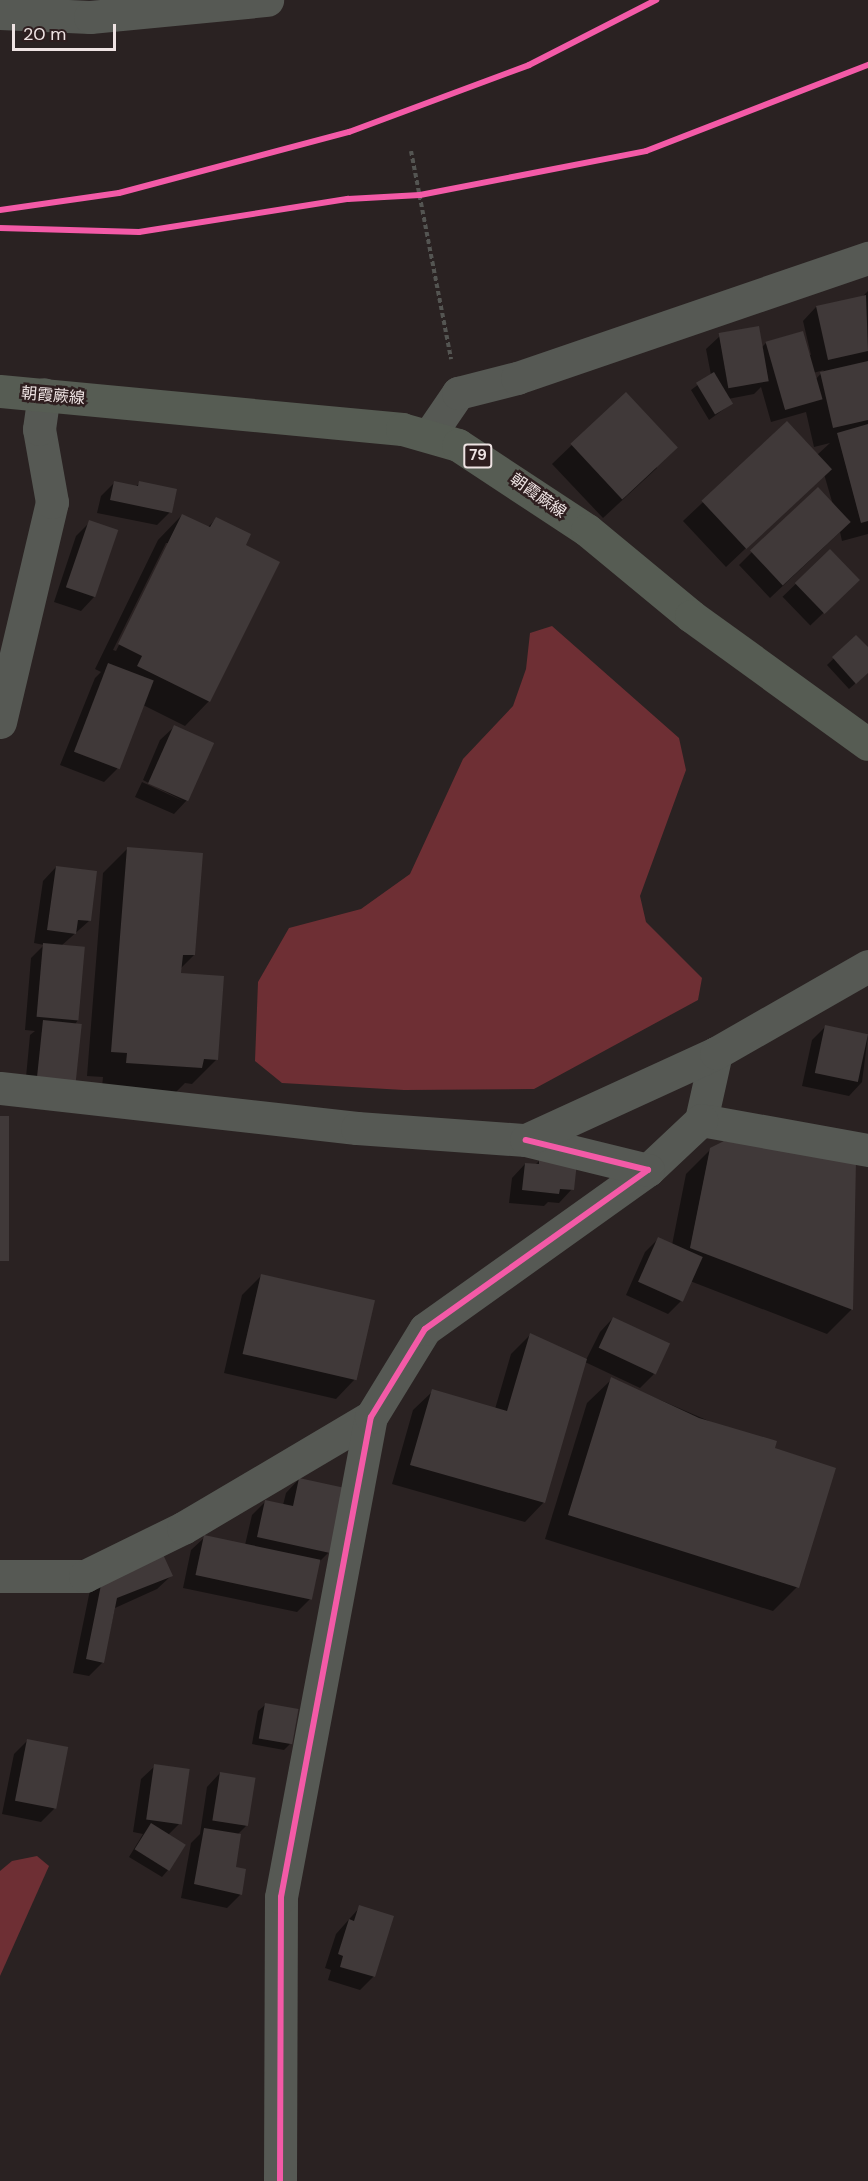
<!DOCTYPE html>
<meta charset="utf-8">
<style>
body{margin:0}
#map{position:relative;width:868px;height:2181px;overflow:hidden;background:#2a2222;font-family:"DM Sans","Noto Sans JP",sans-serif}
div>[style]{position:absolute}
.forest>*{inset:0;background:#6e2f34}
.shadow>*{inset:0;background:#0007;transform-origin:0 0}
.building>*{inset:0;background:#403939;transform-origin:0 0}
.path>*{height:4px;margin-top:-2px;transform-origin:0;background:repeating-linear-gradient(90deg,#545552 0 4.5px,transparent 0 7.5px)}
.minor>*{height:33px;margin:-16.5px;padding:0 16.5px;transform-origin:16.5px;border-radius:16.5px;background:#565954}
.tertiary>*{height:33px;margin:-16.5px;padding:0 16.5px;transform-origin:16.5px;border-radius:16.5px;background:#565954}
.primary>*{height:33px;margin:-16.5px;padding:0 16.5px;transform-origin:16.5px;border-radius:16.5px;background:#565c53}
.cycleway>*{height:6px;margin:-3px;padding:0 3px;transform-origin:3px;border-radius:3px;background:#f35aa7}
span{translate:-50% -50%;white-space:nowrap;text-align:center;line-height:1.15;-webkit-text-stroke:5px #2e1e1f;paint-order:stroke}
.shield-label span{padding:2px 4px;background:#2e1e1f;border:2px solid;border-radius:4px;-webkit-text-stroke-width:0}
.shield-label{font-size:15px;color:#eee3e3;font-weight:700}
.street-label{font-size:16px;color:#eee3e3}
.scale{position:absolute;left:12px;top:24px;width:104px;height:27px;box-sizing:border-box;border:3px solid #eee3e3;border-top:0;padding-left:8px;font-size:18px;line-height:21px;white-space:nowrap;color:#eee3e3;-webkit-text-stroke:4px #2e1e1f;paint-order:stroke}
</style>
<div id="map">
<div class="forest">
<i style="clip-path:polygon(552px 626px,679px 738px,686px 770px,640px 896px,646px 922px,702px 978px,698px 1000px,534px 1089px,404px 1090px,282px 1083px,255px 1061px,258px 982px,289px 928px,361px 909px,410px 874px,463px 759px,513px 706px,526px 669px,530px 633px)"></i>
<i style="clip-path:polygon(37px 1856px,49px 1866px,0 1976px,0 1871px,12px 1861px)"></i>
</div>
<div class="shadow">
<i style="clip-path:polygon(evenodd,868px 291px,868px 534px,842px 541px,840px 532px,770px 598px,739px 565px,752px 552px,833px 505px,824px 474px,726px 567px,683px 521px,787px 423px,817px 455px,830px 443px,814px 447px,806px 412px,771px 422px,761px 387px,754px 394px,728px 399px,731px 404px,709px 420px,691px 390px,711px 375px,706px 349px,720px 336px,761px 348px,766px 343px,811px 355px,803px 321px,816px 307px,862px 297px,868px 291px,824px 370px,815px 380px,813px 373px,824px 370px)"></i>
<i style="clip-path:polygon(625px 394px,657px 468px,603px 518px,552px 464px)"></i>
<i style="clip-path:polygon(114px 483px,135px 487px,140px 483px,170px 512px,157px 525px,97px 513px,101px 496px)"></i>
<i style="clip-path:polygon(evenodd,182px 515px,207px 528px,216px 519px,244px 546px,209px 701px,185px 726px,143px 705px,117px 769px,104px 782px,60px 765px,95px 678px,101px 672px,95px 669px,158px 540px,182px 515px,166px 543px,169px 543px,116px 651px,113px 650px,166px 543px)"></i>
<i style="clip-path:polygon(90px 522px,94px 597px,81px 611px,54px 602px,76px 536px)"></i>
<i style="left:830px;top:551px;width:40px;height:66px;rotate:46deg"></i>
<i style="clip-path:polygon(856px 637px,868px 650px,868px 672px,849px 689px,827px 665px)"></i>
<i style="clip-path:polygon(174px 727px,212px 744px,187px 800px,174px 814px,135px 797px,142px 782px,183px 801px,143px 780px,160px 740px)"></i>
<i style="clip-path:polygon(127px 849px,194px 955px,180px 969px,179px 975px,217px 1059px,192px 1084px,185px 1083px,176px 1092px,102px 1087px,103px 1077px,87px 1076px,103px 873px)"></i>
<i style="clip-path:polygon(56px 867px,89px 921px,61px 946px,78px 1020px,24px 1098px,30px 1035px,35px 1031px,25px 1030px,31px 958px,44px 945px,34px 943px,43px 881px)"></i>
<i style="clip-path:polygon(826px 1026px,868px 1035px,862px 1082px,849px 1096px,802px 1086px,812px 1040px)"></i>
<i style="clip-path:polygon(711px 1149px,854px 1162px,851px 1310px,827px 1334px,690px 1281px,681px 1301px,668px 1314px,626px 1295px,645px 1252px,658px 1239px,672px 1245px,686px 1174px)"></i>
<i style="clip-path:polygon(540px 1160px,572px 1189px,559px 1203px,548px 1202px,544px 1206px,509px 1203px,512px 1178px,525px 1164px,535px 1165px)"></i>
<i style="clip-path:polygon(261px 1276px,355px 1379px,336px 1399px,224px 1373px,242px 1295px)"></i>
<i style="clip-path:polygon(613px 1318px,654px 1374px,640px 1388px,585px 1362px,544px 1502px,525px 1522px,392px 1484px,413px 1410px,433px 1391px,495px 1409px,511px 1354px,530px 1335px,586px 1360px,600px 1332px)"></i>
<i style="clip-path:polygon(612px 1379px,773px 1449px,797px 1587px,773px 1611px,545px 1539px,587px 1403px)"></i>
<i style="clip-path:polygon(299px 1479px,329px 1552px,318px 1563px,311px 1598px,297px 1612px,183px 1588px,191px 1550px,205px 1537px,245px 1545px,252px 1515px,266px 1501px,283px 1505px,286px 1493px)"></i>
<i style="clip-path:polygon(160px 1552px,171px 1576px,157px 1589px,115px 1608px,103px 1662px,89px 1676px,73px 1673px,90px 1590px)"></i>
<i style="clip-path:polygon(265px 1705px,290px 1744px,284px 1750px,252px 1744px,258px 1711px)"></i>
<i style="clip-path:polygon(27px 1741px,54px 1809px,41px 1822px,2px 1814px,14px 1754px)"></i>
<i style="clip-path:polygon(155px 1766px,179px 1824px,168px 1835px,168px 1870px,162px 1877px,129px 1857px,143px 1834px,133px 1832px,141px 1779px)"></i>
<i style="clip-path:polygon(220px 1773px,246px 1826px,237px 1835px,234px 1868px,240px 1895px,227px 1908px,181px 1898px,191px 1843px,200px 1834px,207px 1787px)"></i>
<i style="clip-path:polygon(360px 1907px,374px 1976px,360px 1990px,328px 1980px,331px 1970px,325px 1968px,336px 1934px)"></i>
</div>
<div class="building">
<i style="clip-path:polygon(866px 295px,868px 351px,828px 360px,816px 306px)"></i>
<i style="left:759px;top:326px;width:56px;height:41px;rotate:80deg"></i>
<i style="left:803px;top:331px;width:71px;height:39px;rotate:74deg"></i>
<i style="clip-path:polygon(868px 361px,868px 420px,833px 428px,820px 372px)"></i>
<i style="left:714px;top:372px;width:37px;height:21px;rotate:59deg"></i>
<i style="left:626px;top:392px;width:76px;height:76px;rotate:47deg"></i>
<i style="left:787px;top:421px;width:66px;height:117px;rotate:47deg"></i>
<i style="clip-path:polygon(868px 424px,868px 521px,861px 523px,837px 433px)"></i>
<i style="clip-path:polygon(114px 481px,138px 486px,139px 481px,177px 489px,172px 513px,110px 500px)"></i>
<i style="left:818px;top:487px;width:48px;height:93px;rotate:47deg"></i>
<i style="clip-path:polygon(182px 514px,210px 527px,216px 517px,251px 534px,246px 545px,280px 562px,210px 702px,137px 666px,142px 656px,118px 644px)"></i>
<i style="left:89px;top:520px;width:31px;height:71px;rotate:19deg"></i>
<i style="left:830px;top:549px;width:43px;height:49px;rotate:46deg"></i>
<i style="clip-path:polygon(856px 635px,868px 647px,868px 673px,856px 684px,832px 657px)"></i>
<i style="left:108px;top:663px;width:49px;height:95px;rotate:21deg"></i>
<i style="left:174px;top:725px;width:44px;height:64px;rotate:24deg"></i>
<i style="clip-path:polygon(127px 847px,203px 853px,195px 955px,183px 955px,181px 973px,224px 976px,218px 1060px,204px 1059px,202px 1068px,126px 1063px,127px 1053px,111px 1052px)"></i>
<i style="clip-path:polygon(56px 866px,97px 871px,91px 921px,78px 920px,76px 934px,47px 930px)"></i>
<i style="left:43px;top:943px;width:42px;height:74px;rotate:5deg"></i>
<i style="left:43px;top:1020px;width:39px;height:65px;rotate:6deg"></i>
<i style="left:825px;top:1025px;width:44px;height:49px;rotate:12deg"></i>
<i style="left:0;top:1116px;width:9px;height:145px"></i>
<i style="clip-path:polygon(724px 1141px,856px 1160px,853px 1310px,690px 1248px,710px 1148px)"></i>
<i style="clip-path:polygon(539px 1159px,577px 1162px,574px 1190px,560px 1189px,559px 1194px,522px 1190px,525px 1163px,539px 1164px)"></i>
<i style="left:658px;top:1237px;width:49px;height:49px;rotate:24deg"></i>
<i style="left:261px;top:1274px;width:117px;height:82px;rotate:13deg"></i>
<i style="left:613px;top:1317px;width:63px;height:34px;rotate:25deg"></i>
<i style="clip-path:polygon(530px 1333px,587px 1359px,545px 1503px,410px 1465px,432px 1389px,507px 1411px)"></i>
<i style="clip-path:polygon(611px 1377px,699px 1418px,777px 1441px,775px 1448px,836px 1468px,799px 1588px,568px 1515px)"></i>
<i style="clip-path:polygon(299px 1478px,345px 1488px,330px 1553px,257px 1537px,265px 1500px,293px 1506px)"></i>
<i style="left:204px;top:1535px;width:119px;height:41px;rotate:12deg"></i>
<i style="clip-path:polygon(161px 1550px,173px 1576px,117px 1598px,104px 1663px,86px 1659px,103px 1575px)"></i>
<i style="left:265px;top:1703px;width:34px;height:36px;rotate:10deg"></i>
<i style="left:27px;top:1739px;width:42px;height:63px;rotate:11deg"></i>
<i style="left:154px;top:1764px;width:36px;height:56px;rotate:8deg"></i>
<i style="left:220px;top:1772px;width:36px;height:49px;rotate:9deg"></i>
<i style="left:151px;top:1823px;width:41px;height:31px;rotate:32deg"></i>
<i style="clip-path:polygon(204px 1828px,241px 1834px,236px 1867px,246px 1869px,242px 1895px,194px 1884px)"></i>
<i style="clip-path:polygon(359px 1905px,394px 1916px,375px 1977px,340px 1967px,343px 1956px,338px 1954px,349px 1919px,354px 1921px)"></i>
</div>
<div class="path">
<i style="left:411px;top:151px;width:212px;rotate:79.1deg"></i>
</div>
<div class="minor">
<i style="left:0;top:13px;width:90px;rotate:2.5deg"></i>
<i style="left:90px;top:17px;width:178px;rotate:-5.5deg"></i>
<i style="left:430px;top:434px;width:50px;rotate:-55.7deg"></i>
<i style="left:458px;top:393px;width:61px;rotate:-14.3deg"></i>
<i style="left:517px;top:378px;width:371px;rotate:-18.9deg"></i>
<i style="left:0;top:722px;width:226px;rotate:-76.7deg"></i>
<i style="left:52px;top:502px;width:74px;rotate:-100.1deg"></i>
<i style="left:39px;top:429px;width:35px;rotate:-82deg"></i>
<i style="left:716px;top:1053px;width:69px;rotate:102.6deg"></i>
<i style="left:701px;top:1120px;width:170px;rotate:10.2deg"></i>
<i style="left:648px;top:1170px;width:73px;rotate:-43.3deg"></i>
<i style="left:0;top:1576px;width:85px"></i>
<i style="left:85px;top:1576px;width:109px;rotate:-26.1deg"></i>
<i style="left:183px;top:1528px;width:218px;rotate:-30.6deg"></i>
<i style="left:280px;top:2181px;width:284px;rotate:-89.8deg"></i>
<i style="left:281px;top:1897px;width:488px;rotate:-79.4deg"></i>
<i style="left:371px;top:1417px;width:103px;rotate:-58.5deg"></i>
<i style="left:425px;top:1329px;width:274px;rotate:-35.5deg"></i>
<i style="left:648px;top:1170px;width:126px;rotate:-166.2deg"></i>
</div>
<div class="tertiary">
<i style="left:0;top:1088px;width:359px;rotate:6.4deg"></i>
<i style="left:357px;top:1128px;width:169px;rotate:4.1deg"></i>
<i style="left:526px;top:1140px;width:209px;rotate:-24.6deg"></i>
<i style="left:716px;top:1053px;width:175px;rotate:-29.8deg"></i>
</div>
<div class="primary">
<i style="left:0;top:391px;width:404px;rotate:5.4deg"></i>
<i style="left:402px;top:429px;width:58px;rotate:15.9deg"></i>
<i style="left:458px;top:445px;width:154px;rotate:33.4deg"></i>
<i style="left:587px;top:530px;width:135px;rotate:39.6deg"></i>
<i style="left:691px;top:616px;width:218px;rotate:35.9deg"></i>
</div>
<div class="cycleway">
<i style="left:0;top:210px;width:120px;rotate:-8.1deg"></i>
<i style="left:119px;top:193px;width:238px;rotate:-14.9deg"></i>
<i style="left:349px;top:132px;width:192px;rotate:-20.4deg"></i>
<i style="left:529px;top:65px;width:143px;rotate:-27.1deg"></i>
<i style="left:0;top:228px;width:139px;rotate:1.6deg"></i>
<i style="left:139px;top:232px;width:212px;rotate:-9deg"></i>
<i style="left:348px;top:199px;width:72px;rotate:-3.2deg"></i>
<i style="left:420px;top:195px;width:230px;rotate:-11deg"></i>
<i style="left:646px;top:151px;width:238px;rotate:-21.2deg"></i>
<i style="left:280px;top:2181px;width:284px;rotate:-89.8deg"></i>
<i style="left:281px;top:1897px;width:488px;rotate:-79.4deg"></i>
<i style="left:371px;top:1417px;width:103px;rotate:-58.5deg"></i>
<i style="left:425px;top:1329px;width:274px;rotate:-35.5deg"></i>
<i style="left:648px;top:1170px;width:126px;rotate:-166.2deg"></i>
</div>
<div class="shield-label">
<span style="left:478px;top:456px">79</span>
</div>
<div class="street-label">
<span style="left:53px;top:396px;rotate:5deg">朝霞蕨線</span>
<span style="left:538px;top:496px;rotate:35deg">朝霞蕨線</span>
</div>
<div class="scale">20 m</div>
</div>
